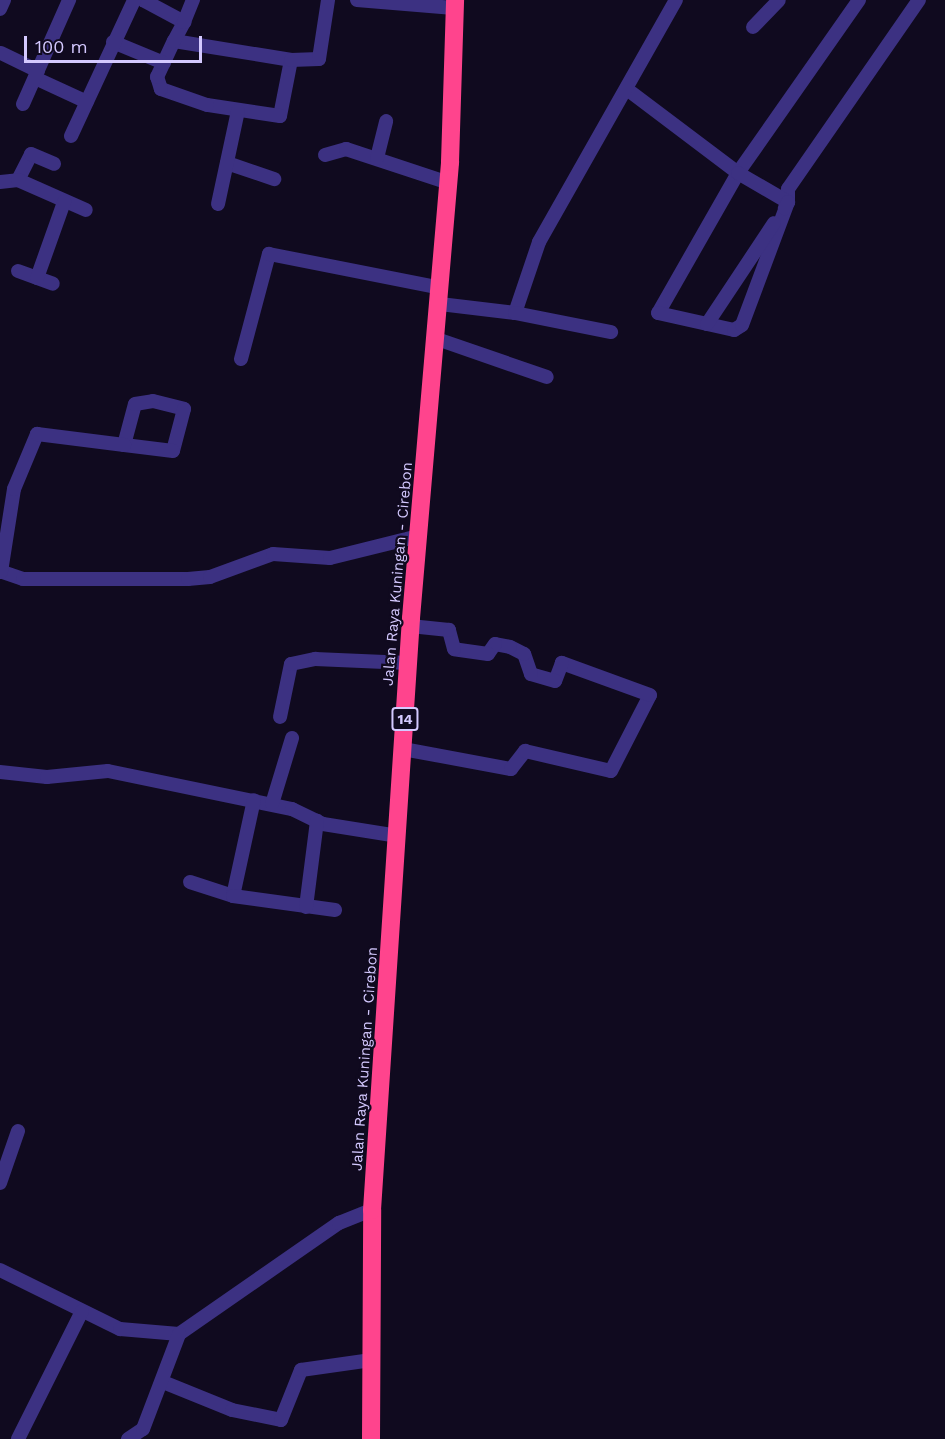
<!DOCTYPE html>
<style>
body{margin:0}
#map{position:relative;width:945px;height:1439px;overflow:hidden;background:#100a1f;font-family:"Work Sans",sans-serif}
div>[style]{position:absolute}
.minor>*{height:14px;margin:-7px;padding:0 7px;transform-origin:7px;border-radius:7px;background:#3c3182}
.highway>*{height:18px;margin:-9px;padding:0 9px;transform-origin:9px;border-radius:9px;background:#ff448d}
span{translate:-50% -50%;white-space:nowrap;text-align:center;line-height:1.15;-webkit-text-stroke:4.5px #100a1f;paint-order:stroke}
.shield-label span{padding:2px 4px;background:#100a1f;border:2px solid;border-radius:4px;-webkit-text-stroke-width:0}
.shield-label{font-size:14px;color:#d4c9ff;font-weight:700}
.street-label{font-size:15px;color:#d4c9ff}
.scale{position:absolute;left:24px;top:36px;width:178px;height:27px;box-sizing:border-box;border:3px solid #d4c9ff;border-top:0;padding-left:8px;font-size:18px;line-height:21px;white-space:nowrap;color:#d4c9ff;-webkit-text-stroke:4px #100a1f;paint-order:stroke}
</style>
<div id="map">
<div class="minor">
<i style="left:143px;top:0;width:47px;rotate:28.2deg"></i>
<i style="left:357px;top:0;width:97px;rotate:4.7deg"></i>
<i style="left:859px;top:0;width:211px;rotate:125deg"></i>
<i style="left:738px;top:173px;width:161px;rotate:119.7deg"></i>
<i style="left:658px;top:313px;width:78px;rotate:12.6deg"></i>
<i style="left:734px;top:330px;width:9px;rotate:-32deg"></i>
<i style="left:742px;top:325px;width:131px;rotate:-69.5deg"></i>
<i style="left:788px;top:202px;width:13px;rotate:-90deg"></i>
<i style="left:788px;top:189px;width:230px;rotate:-55.3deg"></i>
<i style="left:0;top:9px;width:10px;rotate:-66deg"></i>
<i style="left:753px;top:27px;width:37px;rotate:-46deg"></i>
<i style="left:174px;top:41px;width:119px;rotate:9.2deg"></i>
<i style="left:291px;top:60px;width:57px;rotate:101.1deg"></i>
<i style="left:280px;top:116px;width:74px;rotate:-171.4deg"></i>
<i style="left:207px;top:105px;width:49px;rotate:-160.8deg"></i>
<i style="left:161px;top:89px;width:13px;rotate:-108deg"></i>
<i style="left:157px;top:77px;width:40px;rotate:-65deg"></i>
<i style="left:174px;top:41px;width:21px;rotate:-62deg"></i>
<i style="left:184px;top:22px;width:24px;rotate:-68deg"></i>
<i style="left:113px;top:42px;width:55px;rotate:22.4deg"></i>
<i style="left:1px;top:53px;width:41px;rotate:25.9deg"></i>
<i style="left:291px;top:60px;width:28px;rotate:-2deg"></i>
<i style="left:319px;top:59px;width:60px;rotate:-81.3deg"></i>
<i style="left:35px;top:78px;width:57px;rotate:24.8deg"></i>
<i style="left:632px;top:93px;width:133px;rotate:37deg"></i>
<i style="left:738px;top:173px;width:58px;rotate:30.1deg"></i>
<i style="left:788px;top:202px;width:7px;rotate:117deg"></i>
<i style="left:23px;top:104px;width:114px;rotate:-66.1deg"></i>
<i style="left:71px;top:136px;width:150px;rotate:-65.1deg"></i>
<i style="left:325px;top:155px;width:22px;rotate:-16deg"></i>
<i style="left:346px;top:149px;width:108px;rotate:18.3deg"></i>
<i style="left:377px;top:158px;width:38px;rotate:-76deg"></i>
<i style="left:227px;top:163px;width:50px;rotate:18.8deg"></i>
<i style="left:18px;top:180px;width:29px;rotate:-63deg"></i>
<i style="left:31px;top:154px;width:25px;rotate:23deg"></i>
<i style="left:0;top:182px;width:18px;rotate:-6deg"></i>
<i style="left:18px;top:180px;width:74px;rotate:23.8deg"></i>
<i style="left:218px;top:204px;width:95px;rotate:-77.9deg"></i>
<i style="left:18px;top:271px;width:37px;rotate:20deg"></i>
<i style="left:37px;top:278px;width:81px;rotate:-70.4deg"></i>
<i style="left:440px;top:304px;width:76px;rotate:6.8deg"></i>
<i style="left:515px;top:313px;width:75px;rotate:-71.3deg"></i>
<i style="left:539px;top:242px;width:278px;rotate:-60.5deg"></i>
<i style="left:515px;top:313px;width:98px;rotate:11.2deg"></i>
<i style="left:707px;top:324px;width:121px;rotate:-56.4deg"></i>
<i style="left:437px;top:339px;width:116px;rotate:19.1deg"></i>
<i style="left:241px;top:359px;width:109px;rotate:-75.1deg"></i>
<i style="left:269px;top:254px;width:175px;rotate:11.2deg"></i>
<i style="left:153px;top:401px;width:32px;rotate:14deg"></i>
<i style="left:184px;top:409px;width:43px;rotate:104.7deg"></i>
<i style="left:173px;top:451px;width:49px;rotate:-173deg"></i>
<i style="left:124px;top:445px;width:42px;rotate:-75deg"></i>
<i style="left:135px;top:404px;width:18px;rotate:-9deg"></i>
<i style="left:0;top:571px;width:24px;rotate:19deg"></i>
<i style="left:23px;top:579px;width:165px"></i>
<i style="left:188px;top:579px;width:22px;rotate:-5deg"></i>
<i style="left:210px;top:577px;width:67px;rotate:-20.1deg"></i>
<i style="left:273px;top:554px;width:57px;rotate:4deg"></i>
<i style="left:330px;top:558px;width:92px;rotate:-13.9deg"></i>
<i style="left:1px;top:572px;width:84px;rotate:-81.1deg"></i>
<i style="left:14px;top:489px;width:60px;rotate:-67.3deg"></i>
<i style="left:37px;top:434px;width:88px;rotate:7.2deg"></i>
<i style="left:280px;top:717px;width:54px;rotate:-78.3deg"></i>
<i style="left:291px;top:664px;width:25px;rotate:-12deg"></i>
<i style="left:315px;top:659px;width:93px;rotate:2.5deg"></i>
<i style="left:403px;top:749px;width:110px;rotate:10.5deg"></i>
<i style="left:511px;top:769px;width:23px;rotate:-52deg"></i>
<i style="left:525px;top:751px;width:88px;rotate:13.1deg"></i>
<i style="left:611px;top:771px;width:85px;rotate:-62.8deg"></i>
<i style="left:650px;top:695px;width:94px;rotate:-160deg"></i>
<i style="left:562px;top:663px;width:19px;rotate:111deg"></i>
<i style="left:555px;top:681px;width:25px;rotate:-164deg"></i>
<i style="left:531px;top:674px;width:21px;rotate:-109deg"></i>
<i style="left:524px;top:654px;width:16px;rotate:-153deg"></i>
<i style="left:510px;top:647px;width:15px;rotate:-169deg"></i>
<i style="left:495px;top:644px;width:12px;rotate:125deg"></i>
<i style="left:488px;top:654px;width:34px;rotate:-172deg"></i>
<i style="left:454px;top:649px;width:20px;rotate:-105deg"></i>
<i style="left:449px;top:630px;width:39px;rotate:-174deg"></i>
<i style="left:0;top:772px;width:47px;rotate:6.1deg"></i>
<i style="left:47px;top:777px;width:61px;rotate:-5.6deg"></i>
<i style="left:108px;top:771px;width:188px;rotate:11.7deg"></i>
<i style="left:292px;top:809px;width:34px;rotate:26deg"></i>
<i style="left:323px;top:824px;width:76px;rotate:9.1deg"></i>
<i style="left:272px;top:804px;width:69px;rotate:-73.1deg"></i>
<i style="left:190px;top:882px;width:45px;rotate:18deg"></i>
<i style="left:233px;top:896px;width:98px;rotate:-77.7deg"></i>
<i style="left:233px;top:896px;width:103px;rotate:7.8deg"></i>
<i style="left:306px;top:907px;width:87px;rotate:-82.7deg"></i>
<i style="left:0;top:1183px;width:55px;rotate:-70.9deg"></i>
<i style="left:0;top:1270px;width:134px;rotate:26.2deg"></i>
<i style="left:120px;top:1329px;width:59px;rotate:4.8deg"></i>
<i style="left:179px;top:1334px;width:195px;rotate:-34.8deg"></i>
<i style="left:339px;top:1223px;width:35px;rotate:-22deg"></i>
<i style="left:163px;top:1382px;width:74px;rotate:22.1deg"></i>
<i style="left:232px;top:1410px;width:50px;rotate:11.5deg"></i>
<i style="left:281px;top:1420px;width:54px;rotate:-68.2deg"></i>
<i style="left:301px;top:1370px;width:71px;rotate:-8.1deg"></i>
<i style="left:18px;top:1439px;width:143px;rotate:-63.4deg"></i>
<i style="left:128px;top:1439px;width:18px;rotate:-34deg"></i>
<i style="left:143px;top:1429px;width:102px;rotate:-69.2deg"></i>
</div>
<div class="highway">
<i style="left:371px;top:1439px;width:229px;rotate:-89.7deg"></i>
<i style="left:372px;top:1210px;width:593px;rotate:-86.23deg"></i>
<i style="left:411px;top:618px;width:458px;rotate:-85.1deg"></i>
<i style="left:450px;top:162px;width:162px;rotate:-88.2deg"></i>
</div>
<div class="shield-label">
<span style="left:405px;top:719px">14</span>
</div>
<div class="street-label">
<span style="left:398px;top:574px;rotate:-85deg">Jalan Raya Kuningan - Cirebon</span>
<span style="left:365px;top:1059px;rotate:-86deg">Jalan Raya Kuningan - Cirebon</span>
</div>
<div class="scale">100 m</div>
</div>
